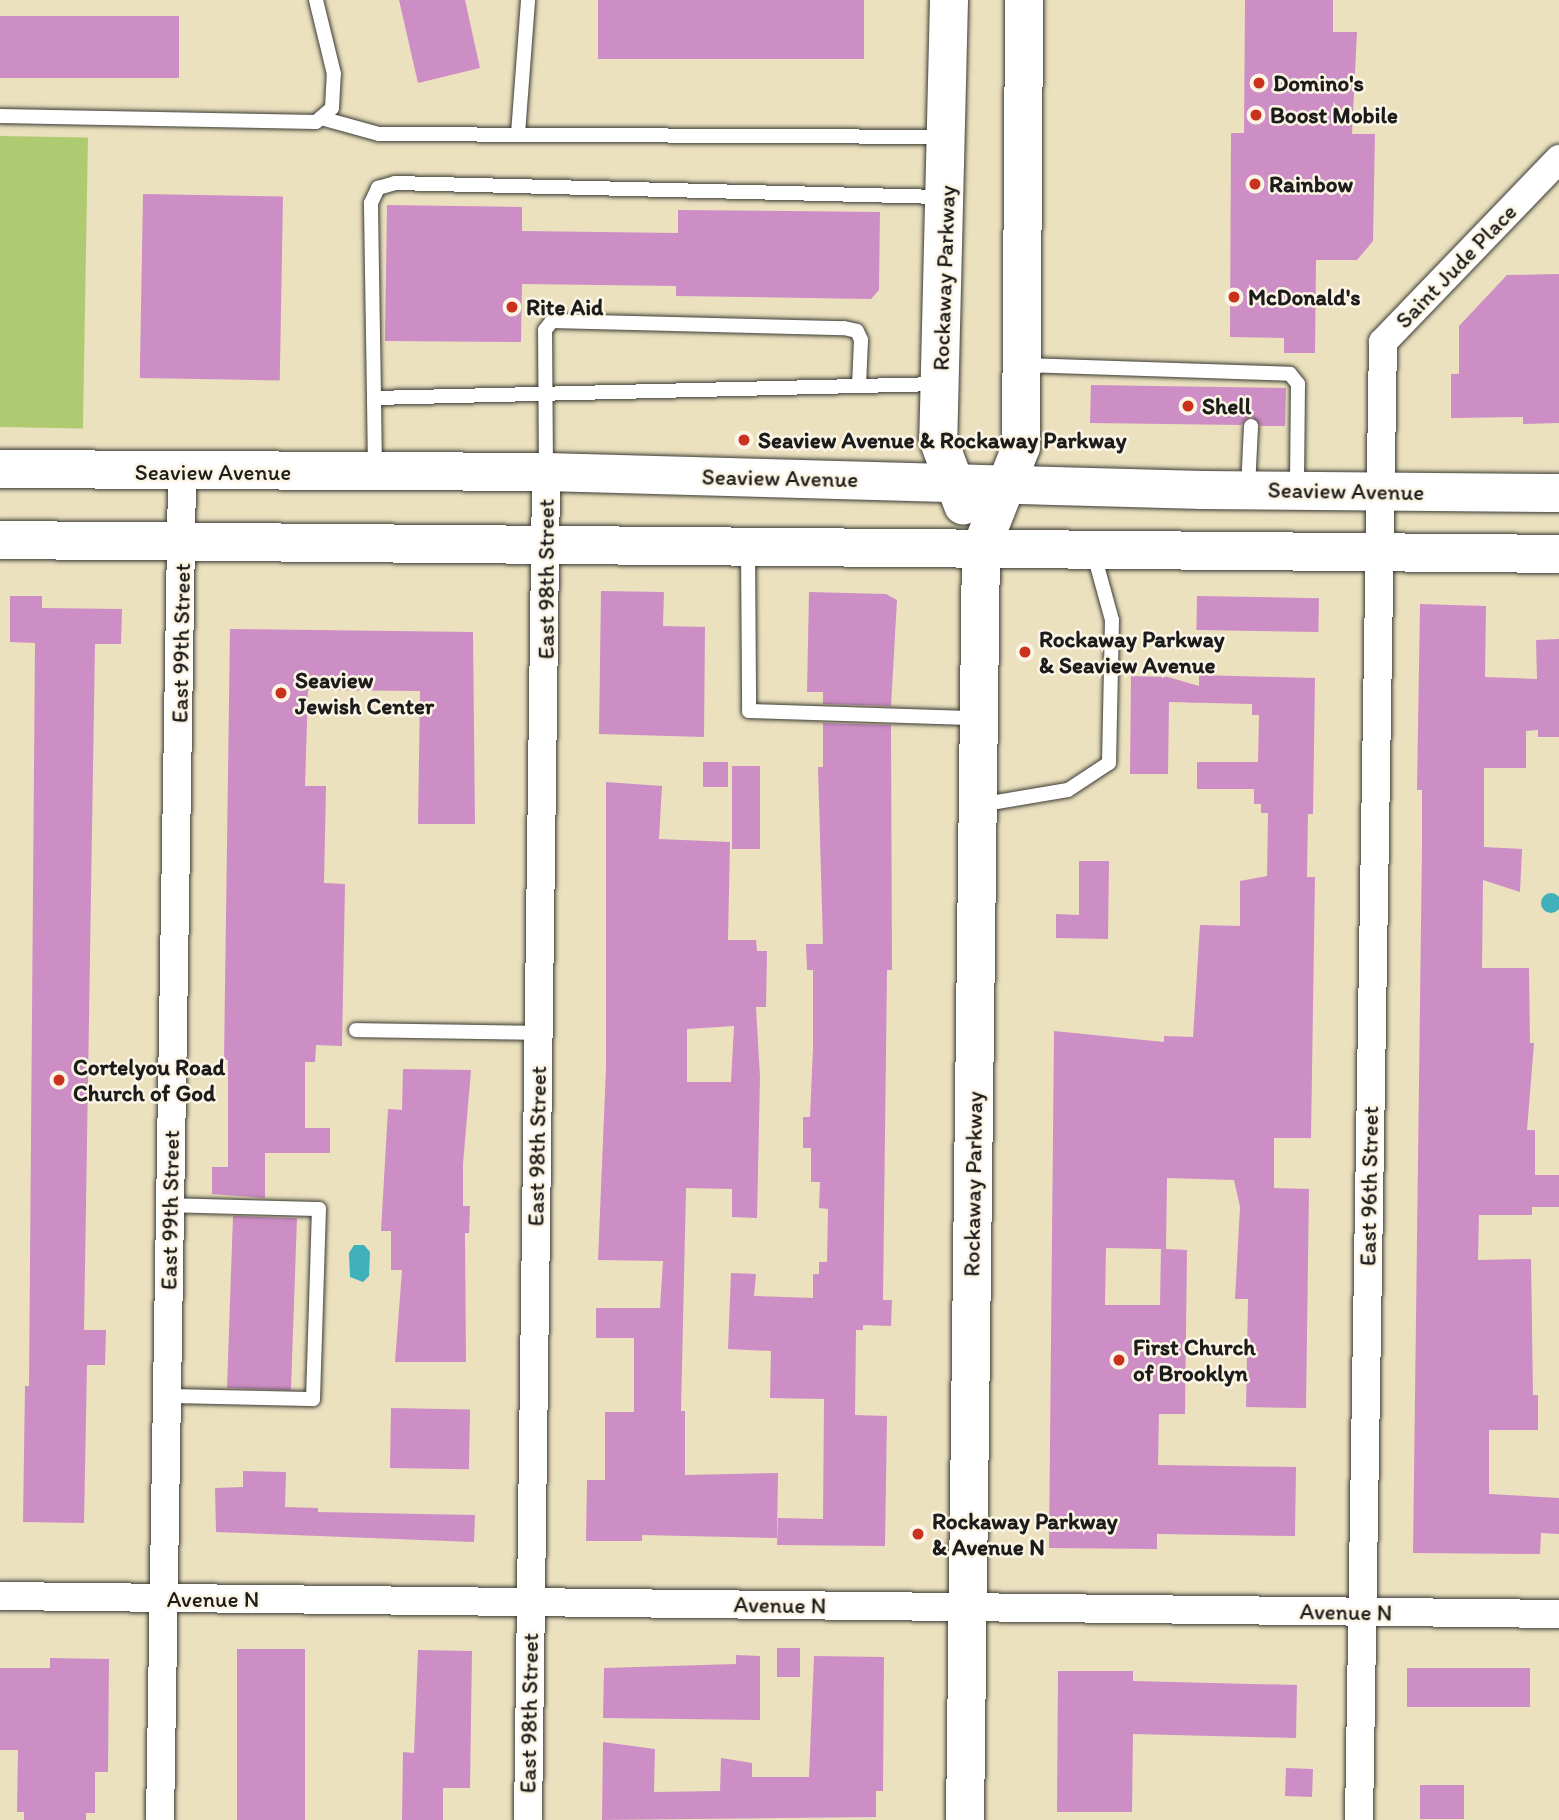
<!DOCTYPE html>
<style>
body{margin:0}
#map{position:relative;width:1559px;height:1820px;overflow:hidden;background:#ebe1bf;font-family:Itim,sans-serif}
div>[style]{position:absolute}
.green>*{inset:0;background:#aecb72;transform-origin:0 0}
.water>*{inset:0;background:#40b0ba}
.round{border-radius:50%}
.building>*{inset:0;background:#cd8ec5;transform-origin:0 0}
.roads{filter:drop-shadow(0 0 2px #3b3a34) drop-shadow(0 0 2px #3b3a34)}
.lane>*{height:14px;margin:-7px;padding:0 7px;transform-origin:7px;border-radius:7px;background:#fff}
.street>*{height:28px;margin:-14px;padding:0 14px;transform-origin:14px;border-radius:14px;background:#fff}
.secondary>*{height:38px;margin:-19px;padding:0 19px;transform-origin:19px;border-radius:19px;background:#fff}
.dots>*{width:19px;height:19px;translate:-50% -50%;box-sizing:border-box;border:4px solid #fcf5e5;border-radius:50%}
span{translate:-50% -50%;white-space:nowrap;text-align:center;line-height:1.15;-webkit-text-stroke:5px #fcf5e5;paint-order:stroke}
.poi-label{font-size:23px;color:#1c1c1c;font-weight:700}
.left{translate:0 -50%;text-align:left}
.street-label{font-size:23px;color:#1c1c1c}
</style>
<div id="map">
<div class="green">
<i style="left:0;top:136px;width:88px;height:291px;rotate:1deg"></i>
</div>
<div class="water">
<i class="round" style="left:1541px;top:893px;width:20px;height:20px"></i>
<i style="clip-path:polygon(354px 1245px,364px 1245px,370px 1252px,369px 1276px,363px 1282px,350px 1277px,349px 1253px)"></i>
</div>
<div class="building">
<i style="clip-path:polygon(399px 0,465px 0,480px 68px,418px 83px)"></i>
<i style="left:598px;top:0;width:266px;height:59px"></i>
<i style="clip-path:polygon(1245px 0,1333px 0,1333px 32px,1357px 32px,1352px 134px,1375px 134px,1373px 241px,1357px 260px,1316px 260px,1315px 353px,1284px 353px,1284px 338px,1230px 337px,1231px 133px,1244px 133px)"></i>
<i style="left:0;top:16px;width:179px;height:62px"></i>
<i style="left:143px;top:194px;width:140px;height:184px;rotate:1deg"></i>
<i style="clip-path:polygon(387px 205px,522px 207px,522px 231px,678px 233px,678px 210px,880px 212px,879px 290px,871px 299px,676px 296px,676px 286px,522px 284px,521px 342px,385px 341px)"></i>
<i style="clip-path:polygon(1559px 274px,1559px 423px,1523px 424px,1523px 417px,1451px 418px,1451px 374px,1459px 374px,1459px 326px,1507px 275px)"></i>
<i style="clip-path:polygon(1091px 385px,1286px 388px,1285px 426px,1261px 426px,1251px 416px,1241px 425px,1090px 423px)"></i>
<i style="clip-path:polygon(601px 591px,664px 592px,663px 626px,705px 627px,704px 737px,599px 734px)"></i>
<i style="clip-path:polygon(809px 592px,886px 594px,897px 600px,891px 706px,823px 704px,823px 692px,807px 692px)"></i>
<i style="clip-path:polygon(10px 596px,42px 596px,42px 608px,122px 609px,121px 644px,95px 644px,84px 1330px,106px 1330px,105px 1365px,87px 1365px,84px 1523px,23px 1522px,25px 1386px,29px 1386px,35px 643px,10px 642px)"></i>
<i style="left:1197px;top:596px;width:122px;height:34px;rotate:1deg"></i>
<i style="clip-path:polygon(1420px 604px,1486px 606px,1485px 677px,1537px 679px,1536px 640px,1559px 639px,1559px 737px,1538px 737px,1538px 730px,1526px 731px,1526px 768px,1484px 768px,1484px 847px,1522px 849px,1520px 892px,1483px 880px,1482px 968px,1529px 968px,1530px 1043px,1534px 1043px,1527px 1130px,1535px 1130px,1535px 1175px,1559px 1175px,1559px 1207px,1532px 1207px,1532px 1215px,1479px 1215px,1478px 1260px,1531px 1259px,1533px 1395px,1538px 1395px,1538px 1430px,1489px 1430px,1489px 1494px,1559px 1498px,1559px 1534px,1541px 1533px,1540px 1554px,1413px 1553px,1422px 846px,1422px 790px,1417px 790px)"></i>
<i style="clip-path:polygon(230px 629px,473px 632px,475px 824px,418px 824px,420px 691px,308px 690px,305px 786px,326px 786px,324px 883px,345px 884px,342px 1046px,316px 1045px,315px 1062px,305px 1062px,305px 1128px,330px 1128px,330px 1153px,265px 1153px,265px 1198px,212px 1194px,212px 1167px,228px 1167px,228px 1060px,224px 1060px)"></i>
<i style="clip-path:polygon(evenodd,1199px 675px,1315px 678px,1313px 814px,1308px 814px,1307px 877px,1315px 877px,1311px 1138px,1274px 1138px,1274px 1188px,1309px 1189px,1306px 1408px,1246px 1407px,1248px 1299px,1235px 1299px,1240px 1207px,1234px 1180px,1167px 1178px,1166px 1249px,1187px 1250px,1185px 1414px,1159px 1414px,1158px 1465px,1296px 1467px,1295px 1536px,1157px 1534px,1157px 1549px,1049px 1548px,1054px 1031px,1164px 1042px,1164px 1036px,1193px 1037px,1200px 925px,1240px 926px,1240px 881px,1267px 876px,1268px 813px,1261px 813px,1261px 804px,1254px 804px,1254px 789px,1197px 789px,1197px 762px,1258px 762px,1259px 715px,1252px 715px,1252px 704px,1169px 702px,1168px 774px,1130px 774px,1131px 676px,1168px 677px,1199px 686px,1199px 675px,1106px 1248px,1161px 1249px,1160px 1305px,1105px 1305px,1106px 1248px)"></i>
<i style="clip-path:polygon(823px 723px,891px 725px,892px 970px,887px 970px,883px 1300px,892px 1300px,891px 1326px,863px 1325px,863px 1330px,856px 1330px,855px 1415px,887px 1416px,885px 1546px,777px 1545px,778px 1518px,823px 1519px,824px 1399px,770px 1398px,771px 1351px,728px 1349px,731px 1273px,756px 1274px,754px 1296px,813px 1298px,813px 1274px,819px 1274px,819px 1262px,827px 1262px,828px 1209px,819px 1208px,820px 1182px,811px 1182px,811px 1148px,803px 1148px,803px 1117px,810px 1117px,813px 1049px,813px 970px,807px 970px,806px 944px,823px 944px,818px 767px,823px 767px)"></i>
<i style="left:703px;top:762px;width:25px;height:25px"></i>
<i style="left:732px;top:766px;width:28px;height:83px"></i>
<i style="clip-path:polygon(evenodd,606px 782px,662px 786px,659px 839px,730px 842px,728px 940px,756px 940px,757px 951px,767px 951px,766px 1007px,756px 1007px,760px 1077px,757px 1218px,732px 1217px,732px 1189px,686px 1188px,681px 1411px,685px 1411px,685px 1475px,778px 1473px,777px 1538px,642px 1535px,642px 1541px,586px 1541px,587px 1480px,605px 1480px,605px 1412px,634px 1412px,634px 1338px,596px 1338px,596px 1308px,660px 1308px,663px 1261px,598px 1260px,606px 1068px,606px 782px,734px 1026px,731px 1082px,687px 1082px,687px 1029px,734px 1026px)"></i>
<i style="clip-path:polygon(1079px 861px,1109px 861px,1108px 939px,1056px 938px,1056px 914px,1079px 915px)"></i>
<i style="clip-path:polygon(403px 1069px,471px 1070px,463px 1164px,463px 1206px,470px 1206px,469px 1233px,465px 1233px,466px 1362px,395px 1362px,402px 1270px,391px 1270px,391px 1231px,381px 1231px,388px 1109px,402px 1110px)"></i>
<i style="left:233px;top:1216px;width:64px;height:172px;rotate:2deg"></i>
<i style="left:391px;top:1408px;width:79px;height:60px;rotate:1deg"></i>
<i style="clip-path:polygon(243px 1471px,286px 1472px,285px 1507px,318px 1508px,318px 1512px,475px 1515px,474px 1542px,216px 1532px,215px 1488px,243px 1487px)"></i>
<i style="left:777px;top:1648px;width:23px;height:29px"></i>
<i style="left:237px;top:1649px;width:68px;height:171px"></i>
<i style="clip-path:polygon(418px 1650px,472px 1651px,470px 1788px,443px 1788px,443px 1820px,402px 1820px,403px 1752px,414px 1753px)"></i>
<i style="clip-path:polygon(736px 1655px,760px 1656px,760px 1720px,603px 1718px,604px 1668px,736px 1664px)"></i>
<i style="clip-path:polygon(814px 1656px,884px 1657px,883px 1791px,876px 1791px,876px 1817px,602px 1820px,603px 1742px,655px 1749px,654px 1792px,720px 1791px,721px 1758px,752px 1763px,752px 1777px,809px 1777px)"></i>
<i style="clip-path:polygon(50px 1658px,109px 1659px,108px 1772px,95px 1772px,95px 1813px,86px 1813px,86px 1820px,24px 1820px,24px 1812px,17px 1812px,18px 1750px,0 1750px,0 1668px,50px 1668px)"></i>
<i style="left:1407px;top:1668px;width:123px;height:39px"></i>
<i style="clip-path:polygon(1058px 1671px,1133px 1671px,1133px 1681px,1297px 1685px,1296px 1738px,1133px 1734px,1132px 1812px,1057px 1812px)"></i>
<i style="left:1286px;top:1768px;width:27px;height:28px;rotate:2deg"></i>
<i style="left:1420px;top:1785px;width:44px;height:34px"></i>
</div>
<div class="roads">
<div class="lane">
<i style="left:0;top:116px;width:316px;rotate:1.1deg"></i>
<i style="left:316px;top:122px;width:21px;rotate:-41deg"></i>
<i style="left:332px;top:108px;width:34px;rotate:-87deg"></i>
<i style="left:334px;top:74px;width:76px;rotate:-103.7deg"></i>
<i style="left:321px;top:118px;width:60px;rotate:15.4deg"></i>
<i style="left:379px;top:134px;width:567px;rotate:0.3deg"></i>
<i style="left:518px;top:134px;width:134px;rotate:-85.7deg"></i>
<i style="left:1024px;top:365px;width:266px;rotate:1.9deg"></i>
<i style="left:1290px;top:374px;width:13px;rotate:51deg"></i>
<i style="left:1298px;top:384px;width:104px;rotate:90.6deg"></i>
<i style="left:374px;top:398px;width:195px;rotate:-90.9deg"></i>
<i style="left:371px;top:203px;width:17px;rotate:-65deg"></i>
<i style="left:378px;top:188px;width:18px;rotate:-16deg"></i>
<i style="left:395px;top:183px;width:546px;rotate:1.47deg"></i>
<i style="left:546px;top:470px;width:140px;rotate:-90.4deg"></i>
<i style="left:545px;top:330px;width:11px;rotate:-52deg"></i>
<i style="left:552px;top:321px;width:292px;rotate:1.4deg"></i>
<i style="left:844px;top:328px;width:13px;rotate:13deg"></i>
<i style="left:857px;top:331px;width:10px;rotate:66deg"></i>
<i style="left:861px;top:340px;width:46px;rotate:92.5deg"></i>
<i style="left:375px;top:471px;width:73px;rotate:-90.8deg"></i>
<i style="left:374px;top:398px;width:565px;rotate:-1.42deg"></i>
<i style="left:1248px;top:488px;width:62px;rotate:-87.2deg"></i>
<i style="left:748px;top:548px;width:163px;rotate:89.6deg"></i>
<i style="left:749px;top:711px;width:229px;rotate:1.8deg"></i>
<i style="left:979px;top:805px;width:90px;rotate:-9.6deg"></i>
<i style="left:1068px;top:790px;width:49px;rotate:-33.4deg"></i>
<i style="left:1109px;top:763px;width:143px;rotate:-88.8deg"></i>
<i style="left:1112px;top:620px;width:72px;rotate:-105.4deg"></i>
<i style="left:356px;top:1030px;width:183px;rotate:0.9deg"></i>
<i style="left:167px;top:1396px;width:146px;rotate:1.2deg"></i>
<i style="left:313px;top:1399px;width:190px;rotate:-88.2deg"></i>
<i style="left:319px;top:1209px;width:149px;rotate:-178.5deg"></i>
</div>
<div class="street">
<i style="left:0;top:1596px;width:1559px;rotate:0.66deg"></i>
<i style="left:160px;top:1820px;width:1347px;rotate:-89.06deg"></i>
<i style="left:528px;top:1820px;width:1348px;rotate:-89.23deg"></i>
<i style="left:1359px;top:1820px;width:1478px;rotate:-89.07deg"></i>
<i style="left:1383px;top:342px;width:254px;rotate:-46.1deg"></i>
</div>
<div class="secondary">
<i style="left:949px;top:0;width:439px;rotate:91.4deg"></i>
<i style="left:938px;top:439px;width:71px;rotate:69.3deg"></i>
<i style="left:0;top:469px;width:546px;rotate:0.31deg"></i>
<i style="left:546px;top:472px;width:657px;rotate:1.57deg"></i>
<i style="left:1203px;top:490px;width:356px;rotate:0.5deg"></i>
<i style="left:0;top:540px;width:1559px;rotate:0.51deg"></i>
<i style="left:965px;top:1820px;width:1271px;rotate:-89.28deg"></i>
<i style="left:981px;top:549px;width:110px;rotate:-68.6deg"></i>
<i style="left:1021px;top:447px;width:447px;rotate:-89.6deg"></i>
</div>
</div>
<div class="dots">
<i style="left:1259px;top:83px;background:#c8321e"></i>
<i style="left:1256px;top:115px;background:#c8321e"></i>
<i style="left:1255px;top:184px;background:#c8321e"></i>
<i style="left:1234px;top:297px;background:#c8321e"></i>
<i style="left:512px;top:307px;background:#c8321e"></i>
<i style="left:1188px;top:406px;background:#c8321e"></i>
<i style="left:744px;top:440px;background:#c8321e"></i>
<i style="left:1025px;top:652px;background:#c8321e"></i>
<i style="left:281px;top:693px;background:#c8321e"></i>
<i style="left:59px;top:1080px;background:#c8321e"></i>
<i style="left:1119px;top:1360px;background:#c8321e"></i>
<i style="left:918px;top:1534px;background:#c8321e"></i>
</div>
<div class="poi-label">
<span class="left" style="left:1273px;top:83px">Domino's</span>
<span class="left" style="left:1270px;top:115px">Boost Mobile</span>
<span class="left" style="left:1269px;top:184px">Rainbow</span>
<span class="left" style="left:1248px;top:297px">McDonald's</span>
<span class="left" style="left:526px;top:307px">Rite Aid</span>
<span class="left" style="left:1202px;top:406px">Shell</span>
<span class="left" style="left:758px;top:440px">Seaview Avenue &amp; Rockaway Parkway</span>
<span class="left" style="left:1039px;top:652px">Rockaway Parkway<br>&amp; Seaview Avenue</span>
<span class="left" style="left:295px;top:693px">Seaview<br>Jewish Center</span>
<span class="left" style="left:73px;top:1080px">Cortelyou Road<br>Church of God</span>
<span class="left" style="left:1133px;top:1360px">First Church<br>of Brooklyn</span>
<span class="left" style="left:932px;top:1534px">Rockaway Parkway<br>&amp; Avenue N</span>
</div>
<div class="street-label">
<span style="left:1456px;top:266px;rotate:-46deg">Saint Jude Place</span>
<span style="left:944px;top:278px;rotate:-88deg">Rockaway Parkway</span>
<span style="left:213px;top:472px">Seaview Avenue</span>
<span style="left:780px;top:478px;rotate:1deg">Seaview Avenue</span>
<span style="left:1346px;top:491px;rotate:1deg">Seaview Avenue</span>
<span style="left:546px;top:579px;rotate:-90deg">East 98th Street</span>
<span style="left:181px;top:643px;rotate:-89deg">East 99th Street</span>
<span style="left:537px;top:1146px;rotate:-89deg">East 98th Street</span>
<span style="left:973px;top:1184px;rotate:-89deg">Rockaway Parkway</span>
<span style="left:1369px;top:1186px;rotate:-89deg">East 96th Street</span>
<span style="left:170px;top:1210px;rotate:-89deg">East 99th Street</span>
<span style="left:213px;top:1599px">Avenue N</span>
<span style="left:780px;top:1605px;rotate:1deg">Avenue N</span>
<span style="left:1346px;top:1612px;rotate:1deg">Avenue N</span>
<span style="left:529px;top:1713px;rotate:-89deg">East 98th Street</span>
</div>
</div>
